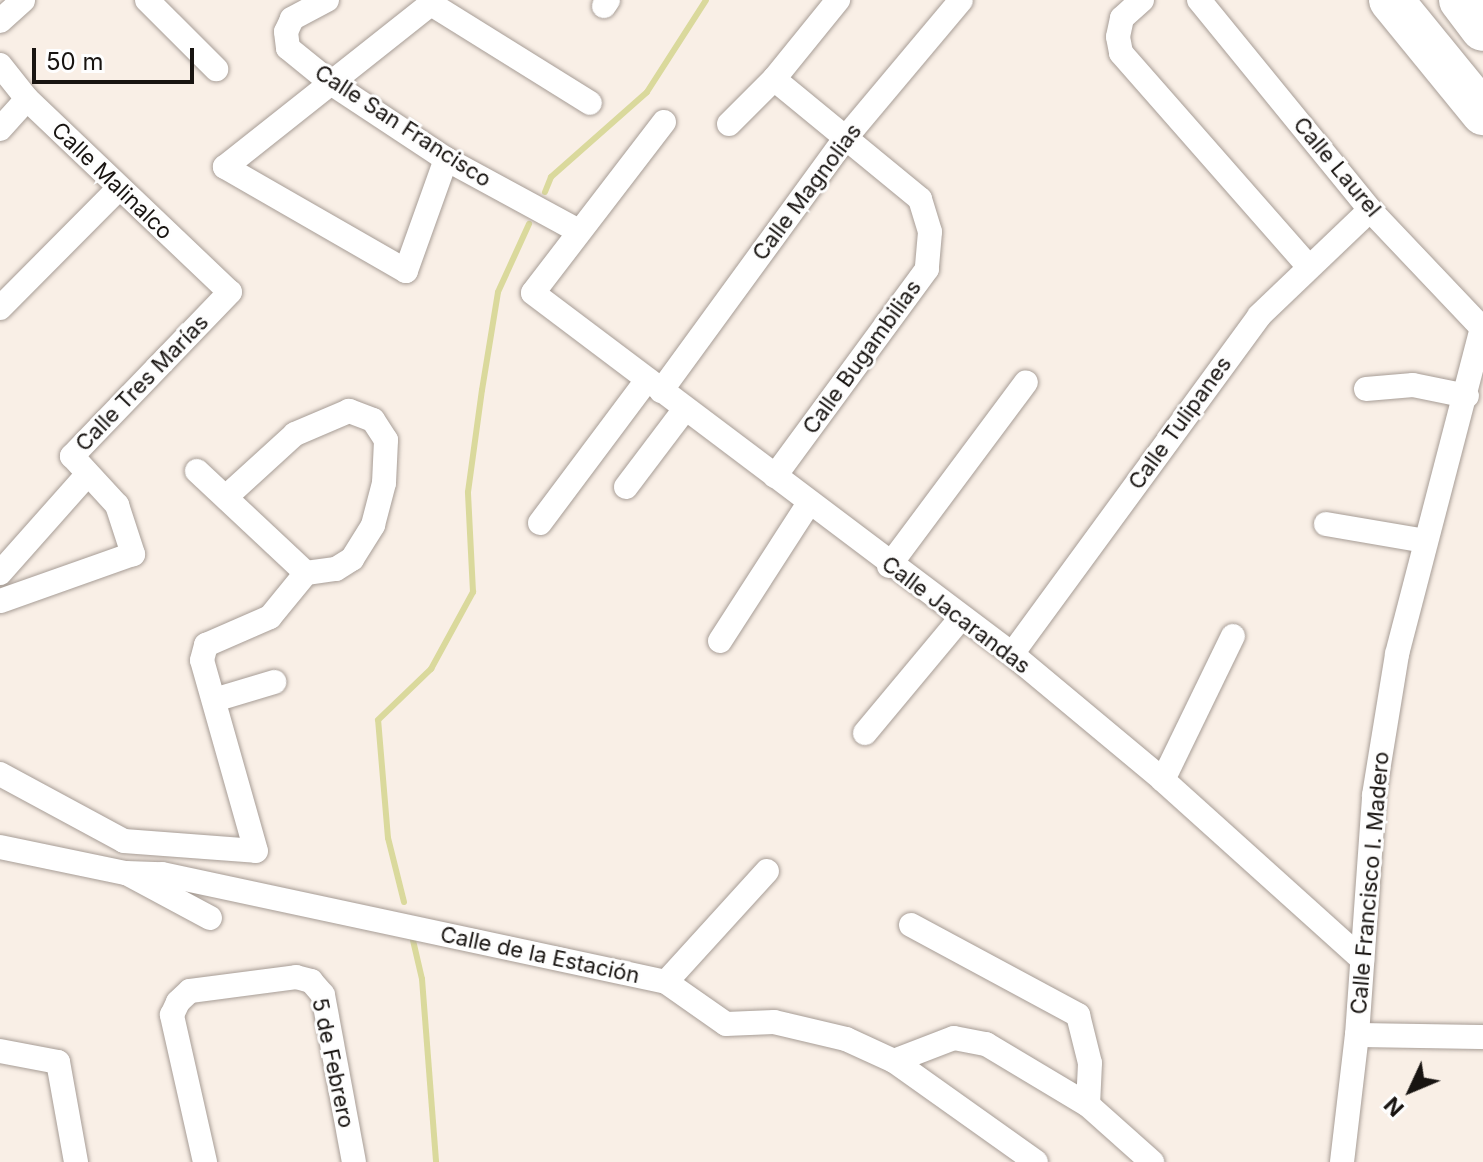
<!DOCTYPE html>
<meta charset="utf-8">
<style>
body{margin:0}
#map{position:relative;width:1483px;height:1162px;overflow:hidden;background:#f9efe6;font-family:Inter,sans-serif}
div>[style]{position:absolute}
.stream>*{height:6px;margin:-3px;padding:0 3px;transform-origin:3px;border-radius:3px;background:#dad99c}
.roads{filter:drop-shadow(0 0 2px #a79d96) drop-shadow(0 0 2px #a79d96)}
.street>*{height:24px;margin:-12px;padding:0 12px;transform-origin:12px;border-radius:12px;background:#fff}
.highway>*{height:44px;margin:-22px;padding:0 22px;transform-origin:22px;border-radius:22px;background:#fff}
span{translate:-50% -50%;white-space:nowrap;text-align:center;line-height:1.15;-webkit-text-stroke:6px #fefefe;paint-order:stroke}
.street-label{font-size:22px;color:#181411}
.north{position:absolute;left:1371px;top:1050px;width:80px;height:80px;-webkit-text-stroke:6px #fefefe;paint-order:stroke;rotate:226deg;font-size:22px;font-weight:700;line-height:32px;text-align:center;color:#181411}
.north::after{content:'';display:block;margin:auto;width:28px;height:36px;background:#181411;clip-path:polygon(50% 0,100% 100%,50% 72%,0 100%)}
.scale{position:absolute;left:32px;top:48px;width:162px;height:36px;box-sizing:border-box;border:4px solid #181411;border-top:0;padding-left:10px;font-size:24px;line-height:28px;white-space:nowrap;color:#181411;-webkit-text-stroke:6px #fefefe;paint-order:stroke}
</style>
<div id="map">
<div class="stream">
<i style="left:545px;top:192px;width:16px;rotate:-68deg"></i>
<i style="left:551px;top:177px;width:128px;rotate:-41.5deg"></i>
<i style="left:647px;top:92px;width:109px;rotate:-57.3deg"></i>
<i style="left:404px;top:902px;width:66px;rotate:-104deg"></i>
<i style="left:388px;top:838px;width:118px;rotate:-94.8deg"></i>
<i style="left:378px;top:720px;width:74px;rotate:-43.9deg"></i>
<i style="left:431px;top:669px;width:88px;rotate:-61.4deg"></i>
<i style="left:473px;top:592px;width:100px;rotate:-92.9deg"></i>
<i style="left:468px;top:492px;width:103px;rotate:-82.2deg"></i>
<i style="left:482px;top:390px;width:99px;rotate:-80.7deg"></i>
<i style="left:498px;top:292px;width:75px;rotate:-65.5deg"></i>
<i style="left:412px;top:936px;width:44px;rotate:76.9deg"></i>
<i style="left:422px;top:979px;width:184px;rotate:85.6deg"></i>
</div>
<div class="roads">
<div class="street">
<i style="left:147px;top:0;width:98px;rotate:45deg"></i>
<i style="left:327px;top:0;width:40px;rotate:152deg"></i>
<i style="left:292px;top:19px;width:14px;rotate:115deg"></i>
<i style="left:286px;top:32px;width:16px;rotate:83deg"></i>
<i style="left:288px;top:48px;width:55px;rotate:39.1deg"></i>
<i style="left:331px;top:83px;width:138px;rotate:33.5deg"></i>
<i style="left:446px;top:159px;width:149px;rotate:28.5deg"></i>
<i style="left:1142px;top:0;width:27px;rotate:138deg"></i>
<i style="left:1122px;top:18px;width:19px;rotate:102deg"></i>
<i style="left:1118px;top:37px;width:16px;rotate:79deg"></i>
<i style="left:1121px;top:53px;width:283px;rotate:48.7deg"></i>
<i style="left:1199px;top:0;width:271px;rotate:50.8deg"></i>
<i style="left:1370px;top:210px;width:163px;rotate:46.5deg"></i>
<i style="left:604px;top:6px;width:7px;rotate:-56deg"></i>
<i style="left:0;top:21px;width:31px;rotate:-42deg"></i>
<i style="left:0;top:65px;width:43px;rotate:51.5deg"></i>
<i style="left:27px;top:99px;width:280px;rotate:43.6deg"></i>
<i style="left:230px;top:292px;width:228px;rotate:133.9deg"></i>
<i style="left:72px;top:456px;width:67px;rotate:47.4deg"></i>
<i style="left:117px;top:505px;width:52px;rotate:71.9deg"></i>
<i style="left:133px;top:554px;width:141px;rotate:160.5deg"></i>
<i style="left:774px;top:79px;width:189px;rotate:39.4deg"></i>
<i style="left:920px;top:199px;width:34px;rotate:73deg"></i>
<i style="left:930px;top:232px;width:37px;rotate:95deg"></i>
<i style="left:927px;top:269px;width:257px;rotate:126.3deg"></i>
<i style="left:664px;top:122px;width:215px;rotate:127.5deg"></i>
<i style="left:533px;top:293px;width:600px;rotate:37deg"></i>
<i style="left:1012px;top:654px;width:197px;rotate:39.8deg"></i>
<i style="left:1163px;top:780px;width:268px;rotate:42deg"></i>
<i style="left:729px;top:124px;width:64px;rotate:-45deg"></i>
<i style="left:774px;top:79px;width:102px;rotate:-51deg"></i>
<i style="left:0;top:129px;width:40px;rotate:-48deg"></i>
<i style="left:446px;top:159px;width:119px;rotate:109.7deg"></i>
<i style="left:406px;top:271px;width:209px;rotate:-150.1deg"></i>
<i style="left:225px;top:167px;width:263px;rotate:-38.4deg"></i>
<i style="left:431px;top:4px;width:187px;rotate:31.9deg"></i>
<i style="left:0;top:308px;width:168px;rotate:-45.2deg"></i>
<i style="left:1366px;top:389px;width:47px;rotate:-4.9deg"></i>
<i style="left:1413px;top:385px;width:55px;rotate:11.5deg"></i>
<i style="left:661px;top:391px;width:316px;rotate:-53.9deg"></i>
<i style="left:847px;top:136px;width:177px;rotate:-50deg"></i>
<i style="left:197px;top:471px;width:149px;rotate:43.1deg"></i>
<i style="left:626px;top:487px;width:98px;rotate:-52.9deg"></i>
<i style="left:540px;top:523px;width:179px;rotate:-53.2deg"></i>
<i style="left:1326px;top:524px;width:100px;rotate:9.7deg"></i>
<i style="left:889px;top:566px;width:229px;rotate:-53.3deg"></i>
<i style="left:0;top:573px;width:132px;rotate:-48.4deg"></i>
<i style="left:720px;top:641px;width:164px;rotate:-57.2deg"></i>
<i style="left:1012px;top:654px;width:419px;rotate:-53.8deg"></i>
<i style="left:1259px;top:316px;width:153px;rotate:-43.7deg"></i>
<i style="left:214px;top:700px;width:63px;rotate:-16.7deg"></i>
<i style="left:865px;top:733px;width:148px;rotate:-50.2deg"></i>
<i style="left:0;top:774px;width:141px;rotate:28.4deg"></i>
<i style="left:124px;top:841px;width:132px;rotate:4.3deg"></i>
<i style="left:256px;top:851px;width:198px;rotate:-105.8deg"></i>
<i style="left:202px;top:660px;width:16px;rotate:-75deg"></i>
<i style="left:206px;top:645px;width:70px;rotate:-23.6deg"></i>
<i style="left:270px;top:617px;width:57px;rotate:-50.7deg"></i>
<i style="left:306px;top:573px;width:30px;rotate:-8deg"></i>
<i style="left:336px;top:569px;width:19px;rotate:-32deg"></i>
<i style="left:352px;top:559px;width:40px;rotate:-58deg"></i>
<i style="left:373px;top:525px;width:43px;rotate:-75.3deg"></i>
<i style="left:384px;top:483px;width:43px;rotate:-87.3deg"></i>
<i style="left:386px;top:440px;width:24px;rotate:-123deg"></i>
<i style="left:373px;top:420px;width:26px;rotate:-159deg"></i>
<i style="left:349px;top:411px;width:59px;rotate:156.9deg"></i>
<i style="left:295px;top:434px;width:93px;rotate:137.6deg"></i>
<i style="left:1163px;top:780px;width:160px;rotate:-64.1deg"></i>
<i style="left:0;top:847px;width:129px;rotate:11.7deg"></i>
<i style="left:126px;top:873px;width:36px;rotate:2deg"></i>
<i style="left:162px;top:874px;width:515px;rotate:12.09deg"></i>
<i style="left:666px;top:982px;width:73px;rotate:35deg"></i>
<i style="left:726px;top:1024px;width:48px;rotate:-2.4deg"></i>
<i style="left:774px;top:1022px;width:74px;rotate:13.3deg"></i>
<i style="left:846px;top:1039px;width:53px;rotate:24.6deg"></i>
<i style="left:894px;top:1061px;width:174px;rotate:35.4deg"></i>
<i style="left:128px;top:874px;width:93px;rotate:28.2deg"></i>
<i style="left:911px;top:925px;width:190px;rotate:28.3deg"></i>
<i style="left:1078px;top:1015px;width:49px;rotate:76deg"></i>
<i style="left:1090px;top:1063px;width:42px;rotate:92.7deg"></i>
<i style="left:666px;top:982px;width:150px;rotate:-47.7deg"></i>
<i style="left:1357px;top:1035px;width:126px;rotate:0.9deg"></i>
<i style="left:0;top:1051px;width:59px;rotate:10.7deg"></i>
<i style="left:58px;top:1062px;width:102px;rotate:79.8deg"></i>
<i style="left:894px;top:1061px;width:64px;rotate:-21deg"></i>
<i style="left:954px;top:1038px;width:33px;rotate:11deg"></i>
<i style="left:986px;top:1044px;width:119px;rotate:30.9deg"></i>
<i style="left:1088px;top:1105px;width:86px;rotate:41.7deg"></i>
<i style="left:205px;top:1162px;width:151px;rotate:-102.7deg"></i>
<i style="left:172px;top:1015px;width:14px;rotate:-65deg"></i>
<i style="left:178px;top:1002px;width:16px;rotate:-43deg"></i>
<i style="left:190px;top:991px;width:107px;rotate:-7.5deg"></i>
<i style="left:296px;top:977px;width:16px;rotate:15deg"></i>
<i style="left:311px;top:981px;width:18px;rotate:49deg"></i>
<i style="left:323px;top:995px;width:170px;rotate:79.5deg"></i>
<i style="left:1342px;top:1162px;width:128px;rotate:-83.3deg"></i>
<i style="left:1357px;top:1035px;width:241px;rotate:-85.9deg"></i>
<i style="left:1374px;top:795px;width:143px;rotate:-80.7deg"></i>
<i style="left:1397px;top:654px;width:337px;rotate:-75.4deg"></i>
</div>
<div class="highway">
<i style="left:1391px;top:0;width:146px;rotate:50.8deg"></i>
<i style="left:1461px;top:0;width:36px;rotate:53deg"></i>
</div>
</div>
<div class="street-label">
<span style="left:403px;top:126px;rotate:33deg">Calle San Francisco</span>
<span style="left:1337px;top:167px;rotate:50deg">Calle Laurel</span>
<span style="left:112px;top:181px;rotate:44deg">Calle Malinalco</span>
<span style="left:807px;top:192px;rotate:-53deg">Calle Magnolias</span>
<span style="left:862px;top:357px;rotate:-54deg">Calle Bugambilias</span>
<span style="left:142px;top:383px;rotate:-46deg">Calle Tres Marías</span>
<span style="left:1180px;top:423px;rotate:-54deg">Calle Tulipanes</span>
<span style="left:956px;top:615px;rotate:37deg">Calle Jacarandas</span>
<span style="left:1370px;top:883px;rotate:-85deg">Calle Francisco I. Madero</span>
<span style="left:540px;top:955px;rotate:12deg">Calle de la Estación</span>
<span style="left:333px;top:1063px;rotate:78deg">5 de Febrero</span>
</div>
<div class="north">N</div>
<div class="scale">50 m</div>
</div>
